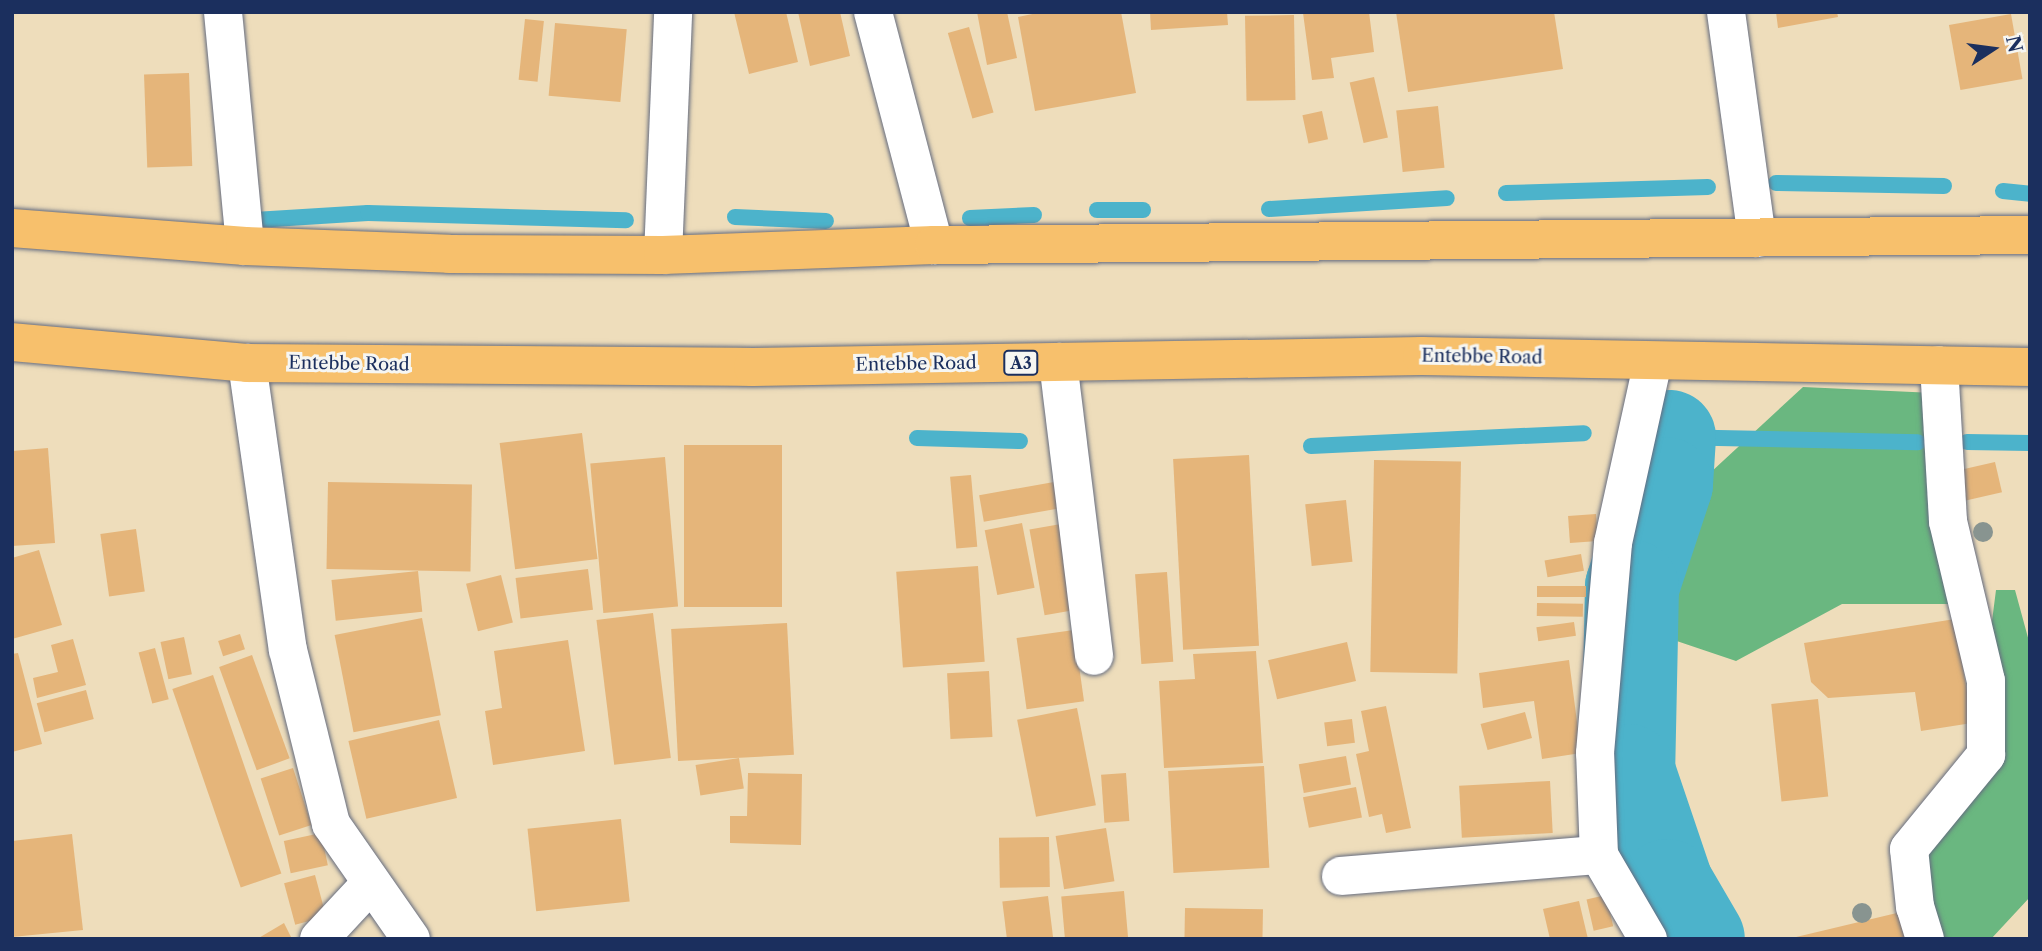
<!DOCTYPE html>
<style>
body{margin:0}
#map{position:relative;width:2042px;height:951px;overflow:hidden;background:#edb;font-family:"Libre Caslon Text",serif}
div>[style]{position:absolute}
.forest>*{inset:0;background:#6ab780}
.stream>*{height:16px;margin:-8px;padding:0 8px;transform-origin:8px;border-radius:8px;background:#4cb3cb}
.river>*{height:94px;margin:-47px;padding:0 47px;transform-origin:47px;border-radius:47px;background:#4cb3cb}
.building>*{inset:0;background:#e5b57a;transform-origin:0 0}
.roads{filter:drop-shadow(0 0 2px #656c7f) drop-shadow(0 0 2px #656c7f)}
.minor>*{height:38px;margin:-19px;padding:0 19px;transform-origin:19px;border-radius:19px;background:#fff}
.major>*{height:38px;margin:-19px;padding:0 19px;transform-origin:19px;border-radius:19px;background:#f7c06c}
.trees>*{width:20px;height:20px;margin:-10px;border-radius:50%;background:#889490}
span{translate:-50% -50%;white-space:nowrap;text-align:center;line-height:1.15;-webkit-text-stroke:6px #f6f6f2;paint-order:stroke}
.shield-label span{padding:2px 5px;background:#f6f6f2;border:2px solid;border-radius:5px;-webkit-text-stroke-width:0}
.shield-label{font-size:16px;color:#1b2f5e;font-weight:700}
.street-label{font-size:18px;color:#1b2f5e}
.frame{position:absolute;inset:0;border:14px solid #1b2f5e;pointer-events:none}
.north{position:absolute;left:1958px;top:14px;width:70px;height:70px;-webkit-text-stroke:5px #f6f6f2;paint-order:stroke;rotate:77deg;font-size:19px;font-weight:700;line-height:28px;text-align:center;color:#1b2f5e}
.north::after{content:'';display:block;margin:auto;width:24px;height:32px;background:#1b2f5e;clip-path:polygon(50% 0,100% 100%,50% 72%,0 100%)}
</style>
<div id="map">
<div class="forest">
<i style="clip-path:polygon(1803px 387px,1956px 394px,1950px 604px,1842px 604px,1736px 661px,1650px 632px,1644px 574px,1684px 497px)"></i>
<i style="clip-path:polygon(1996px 590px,2015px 590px,2030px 645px,2030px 897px,1991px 939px,1935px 939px,1921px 892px,1929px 846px,1994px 768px,1991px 629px)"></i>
</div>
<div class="stream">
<i style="left:1776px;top:183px;width:168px;rotate:1deg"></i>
<i style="left:2003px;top:191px;width:27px;rotate:6deg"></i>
<i style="left:1506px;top:193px;width:202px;rotate:-1.7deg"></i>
<i style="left:1269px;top:209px;width:178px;rotate:-3.5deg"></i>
<i style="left:1097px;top:210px;width:46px"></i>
<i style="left:735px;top:217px;width:91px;rotate:2.5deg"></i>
<i style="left:970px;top:218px;width:64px;rotate:-2.7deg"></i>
<i style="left:240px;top:221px;width:128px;rotate:-3.6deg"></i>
<i style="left:368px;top:213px;width:258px;rotate:1.6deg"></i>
<i style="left:1669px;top:437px;width:249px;rotate:1.2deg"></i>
<i style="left:917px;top:438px;width:103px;rotate:1.7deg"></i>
<i style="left:1967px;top:442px;width:63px;rotate:0.9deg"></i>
<i style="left:1311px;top:446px;width:273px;rotate:-2.7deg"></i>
</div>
<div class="river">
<i style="left:1669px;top:437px;width:47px;rotate:93.7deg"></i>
<i style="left:1666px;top:484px;width:108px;rotate:108.3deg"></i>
<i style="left:1632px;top:587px;width:184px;rotate:91.2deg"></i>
<i style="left:1628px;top:771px;width:121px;rotate:71.3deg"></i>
<i style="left:1667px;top:886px;width:61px;rotate:59.7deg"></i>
</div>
<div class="building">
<i style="clip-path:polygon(734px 12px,786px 12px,798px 62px,749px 74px)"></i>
<i style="clip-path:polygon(798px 12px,840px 12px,850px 56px,810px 66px)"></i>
<i style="clip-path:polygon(977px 12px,1007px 12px,1017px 58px,987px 65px)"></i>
<i style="clip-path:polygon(1042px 12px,1121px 12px,1136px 93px,1035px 111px,1018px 17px)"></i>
<i style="clip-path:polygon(1150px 12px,1227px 12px,1228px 25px,1151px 30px)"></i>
<i style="clip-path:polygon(1369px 12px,1374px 52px,1331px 58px,1334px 78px,1312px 80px,1303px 13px)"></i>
<i style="clip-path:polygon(1396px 12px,1554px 12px,1563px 69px,1408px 92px)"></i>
<i style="clip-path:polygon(1776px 12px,1837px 12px,1838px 17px,1778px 28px)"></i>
<i style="left:2011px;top:14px;width:66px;height:63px;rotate:80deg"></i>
<i style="left:1294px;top:15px;width:85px;height:49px;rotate:89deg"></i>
<i style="left:525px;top:19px;width:19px;height:61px;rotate:6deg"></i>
<i style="left:555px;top:23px;width:72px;height:73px;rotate:5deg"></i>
<i style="left:969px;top:27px;width:89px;height:22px;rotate:74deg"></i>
<i style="left:189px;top:73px;width:93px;height:45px;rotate:88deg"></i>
<i style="left:1374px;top:77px;width:62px;height:25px;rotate:77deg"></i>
<i style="left:1438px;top:106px;width:62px;height:42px;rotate:84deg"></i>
<i style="left:1322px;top:111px;width:29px;height:20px;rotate:78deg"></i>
<i style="left:582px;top:433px;width:127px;height:83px;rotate:83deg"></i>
<i style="left:684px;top:445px;width:98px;height:162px"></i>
<i style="clip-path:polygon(48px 448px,55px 543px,12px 546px,12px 451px)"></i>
<i style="left:1249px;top:455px;width:191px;height:76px;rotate:87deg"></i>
<i style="left:665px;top:457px;width:150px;height:75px;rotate:85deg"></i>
<i style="left:1374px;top:460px;width:87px;height:212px;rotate:1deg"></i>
<i style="left:1995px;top:462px;width:31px;height:37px;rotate:77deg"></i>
<i style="left:971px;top:475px;width:72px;height:21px;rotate:85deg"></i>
<i style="left:328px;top:482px;width:144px;height:87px;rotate:1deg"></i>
<i style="left:1054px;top:482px;width:27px;height:76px;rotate:80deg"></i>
<i style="left:1346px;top:500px;width:62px;height:41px;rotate:84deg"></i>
<i style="left:1596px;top:514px;width:27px;height:28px;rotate:86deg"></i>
<i style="left:1022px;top:523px;width:66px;height:38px;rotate:79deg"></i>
<i style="left:1061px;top:524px;width:87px;height:32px;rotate:80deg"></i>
<i style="left:136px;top:529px;width:63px;height:36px;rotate:82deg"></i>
<i style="clip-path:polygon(39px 550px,62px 625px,12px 639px,12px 558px)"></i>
<i style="left:1581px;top:554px;width:17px;height:37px;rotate:80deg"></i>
<i style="left:978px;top:566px;width:96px;height:82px;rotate:86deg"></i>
<i style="left:588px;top:569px;width:41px;height:73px;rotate:83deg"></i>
<i style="left:418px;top:571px;width:41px;height:87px;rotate:84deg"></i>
<i style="left:1167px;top:572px;width:90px;height:32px;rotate:86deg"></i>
<i style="left:501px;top:575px;width:49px;height:36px;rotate:76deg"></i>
<i style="left:1586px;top:586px;width:11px;height:49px;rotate:90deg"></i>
<i style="left:1537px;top:603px;width:46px;height:13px;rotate:1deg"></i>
<i style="left:653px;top:613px;width:146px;height:57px;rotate:83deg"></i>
<i style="left:422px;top:618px;width:99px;height:89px;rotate:79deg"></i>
<i style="clip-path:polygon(1955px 619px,1972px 723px,1921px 731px,1915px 692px,1828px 698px,1811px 682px,1804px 643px)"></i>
<i style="left:1574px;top:622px;width:14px;height:38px;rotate:82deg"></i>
<i style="left:787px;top:623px;width:132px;height:116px;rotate:87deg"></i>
<i style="left:1074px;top:630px;width:72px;height:58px;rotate:82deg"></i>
<i style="left:240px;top:634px;width:16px;height:23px;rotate:72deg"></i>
<i style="left:184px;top:637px;width:38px;height:24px;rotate:78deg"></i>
<i style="clip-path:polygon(73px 639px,86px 685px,37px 698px,33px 678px,58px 672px,51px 645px)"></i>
<i style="clip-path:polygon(568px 640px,585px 751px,493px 765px,485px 711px,502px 708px,494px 651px)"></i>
<i style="left:1347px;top:642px;width:40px;height:81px;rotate:77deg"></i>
<i style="left:155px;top:648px;width:53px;height:17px;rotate:75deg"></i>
<i style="clip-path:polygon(1256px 651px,1263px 763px,1164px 768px,1159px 681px,1195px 679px,1193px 654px)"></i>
<i style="clip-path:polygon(18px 653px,42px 744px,12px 752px,12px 654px)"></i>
<i style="left:252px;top:655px;width:110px;height:35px;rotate:70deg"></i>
<i style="clip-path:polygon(1569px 660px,1581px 753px,1542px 759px,1534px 701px,1483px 708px,1479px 673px)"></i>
<i style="left:989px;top:671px;width:66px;height:42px;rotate:87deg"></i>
<i style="left:213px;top:675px;width:210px;height:43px;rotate:71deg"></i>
<i style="left:86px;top:690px;width:30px;height:51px;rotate:75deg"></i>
<i style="left:1818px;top:699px;width:98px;height:47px;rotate:84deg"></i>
<i style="clip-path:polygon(1386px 706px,1411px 828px,1386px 833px,1382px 814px,1369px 817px,1356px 754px,1369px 751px,1361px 711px)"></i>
<i style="left:1077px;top:708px;width:99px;height:61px;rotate:79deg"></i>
<i style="left:1525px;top:712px;width:27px;height:46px;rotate:75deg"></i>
<i style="left:1352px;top:719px;width:24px;height:28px;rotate:83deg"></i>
<i style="left:439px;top:720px;width:80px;height:93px;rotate:77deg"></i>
<i style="left:1346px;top:756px;width:29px;height:48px;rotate:80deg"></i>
<i style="left:739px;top:758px;width:31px;height:44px;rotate:81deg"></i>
<i style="left:1264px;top:766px;width:102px;height:96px;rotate:87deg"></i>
<i style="left:293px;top:768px;width:60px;height:34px;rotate:72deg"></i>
<i style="clip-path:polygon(748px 773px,802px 774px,801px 845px,730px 843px,730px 816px,747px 816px)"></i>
<i style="left:1126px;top:773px;width:48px;height:25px;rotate:86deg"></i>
<i style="left:1550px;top:781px;width:52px;height:91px;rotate:87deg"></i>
<i style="left:1356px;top:787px;width:31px;height:54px;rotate:79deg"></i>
<i style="left:621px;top:819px;width:83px;height:94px;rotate:84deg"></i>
<i style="left:1106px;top:828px;width:54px;height:51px;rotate:81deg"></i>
<i style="left:321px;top:833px;width:33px;height:38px;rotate:78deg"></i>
<i style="clip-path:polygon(72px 834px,83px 930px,12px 937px,12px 841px)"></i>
<i style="left:1049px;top:837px;width:50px;height:50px;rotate:89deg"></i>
<i style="left:315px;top:875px;width:43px;height:32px;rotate:75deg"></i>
<i style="left:1124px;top:891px;width:48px;height:63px;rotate:85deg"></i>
<i style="left:1606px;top:895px;width:32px;height:20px;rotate:77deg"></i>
<i style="left:1048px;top:896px;width:43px;height:46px;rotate:83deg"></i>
<i style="clip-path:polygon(1579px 901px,1588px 939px,1550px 939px,1543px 909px)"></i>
<i style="left:1185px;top:908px;width:78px;height:31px;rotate:1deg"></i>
<i style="clip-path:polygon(1901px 912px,1908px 939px,1792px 939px,1792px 938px)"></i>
<i style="clip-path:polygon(284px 923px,292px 939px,257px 939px)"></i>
</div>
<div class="roads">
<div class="minor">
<i style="left:223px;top:12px;width:235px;rotate:84.6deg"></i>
<i style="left:873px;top:12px;width:241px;rotate:75.3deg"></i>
<i style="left:1726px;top:12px;width:228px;rotate:82.2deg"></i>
<i style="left:663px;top:255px;width:243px;rotate:-87.6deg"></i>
<i style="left:1058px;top:362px;width:296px;rotate:83deg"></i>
<i style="left:247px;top:363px;width:290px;rotate:81.9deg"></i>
<i style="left:288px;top:650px;width:179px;rotate:76.1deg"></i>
<i style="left:331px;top:824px;width:140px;rotate:55.2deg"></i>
<i style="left:1341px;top:876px;width:259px;rotate:-4.7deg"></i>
<i style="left:319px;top:939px;width:76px;rotate:-47.1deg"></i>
<i style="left:1648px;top:939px;width:97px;rotate:-120.3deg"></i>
<i style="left:1599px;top:855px;width:102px;rotate:-92.2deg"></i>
<i style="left:1595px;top:753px;width:211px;rotate:-85.1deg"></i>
<i style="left:1613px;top:543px;width:186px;rotate:-77.6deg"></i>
<i style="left:1925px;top:939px;width:34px;rotate:-107deg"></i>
<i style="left:1915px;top:907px;width:58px;rotate:-95.9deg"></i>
<i style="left:1909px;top:849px;width:122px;rotate:-50.7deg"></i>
<i style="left:1986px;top:755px;width:74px;rotate:-90deg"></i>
<i style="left:1986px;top:681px;width:164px;rotate:-103.4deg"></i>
<i style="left:1948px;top:521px;width:156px;rotate:-93.3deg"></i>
</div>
<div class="major">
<i style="left:12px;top:228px;width:234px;rotate:4.4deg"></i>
<i style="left:245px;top:246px;width:204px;rotate:2.2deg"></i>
<i style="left:449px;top:254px;width:214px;rotate:0.3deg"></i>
<i style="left:663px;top:255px;width:271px;rotate:-2.1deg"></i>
<i style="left:934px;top:245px;width:1096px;rotate:-0.52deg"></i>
<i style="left:12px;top:342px;width:236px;rotate:5.1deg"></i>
<i style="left:247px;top:363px;width:506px;rotate:0.45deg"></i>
<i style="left:753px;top:367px;width:669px;rotate:-0.94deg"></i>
<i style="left:1422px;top:356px;width:608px;rotate:1.04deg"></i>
</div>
</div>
<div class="trees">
<i style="left:1983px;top:532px"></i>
<i style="left:1862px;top:913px"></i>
</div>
<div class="shield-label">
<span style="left:1021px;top:363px">A3</span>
</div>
<div class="street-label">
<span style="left:1482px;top:357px;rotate:1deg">Entebbe Road</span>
<span style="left:349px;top:364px;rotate:1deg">Entebbe Road</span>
<span style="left:916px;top:364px;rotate:-1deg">Entebbe Road</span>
</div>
<div class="frame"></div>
<div class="north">N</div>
</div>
